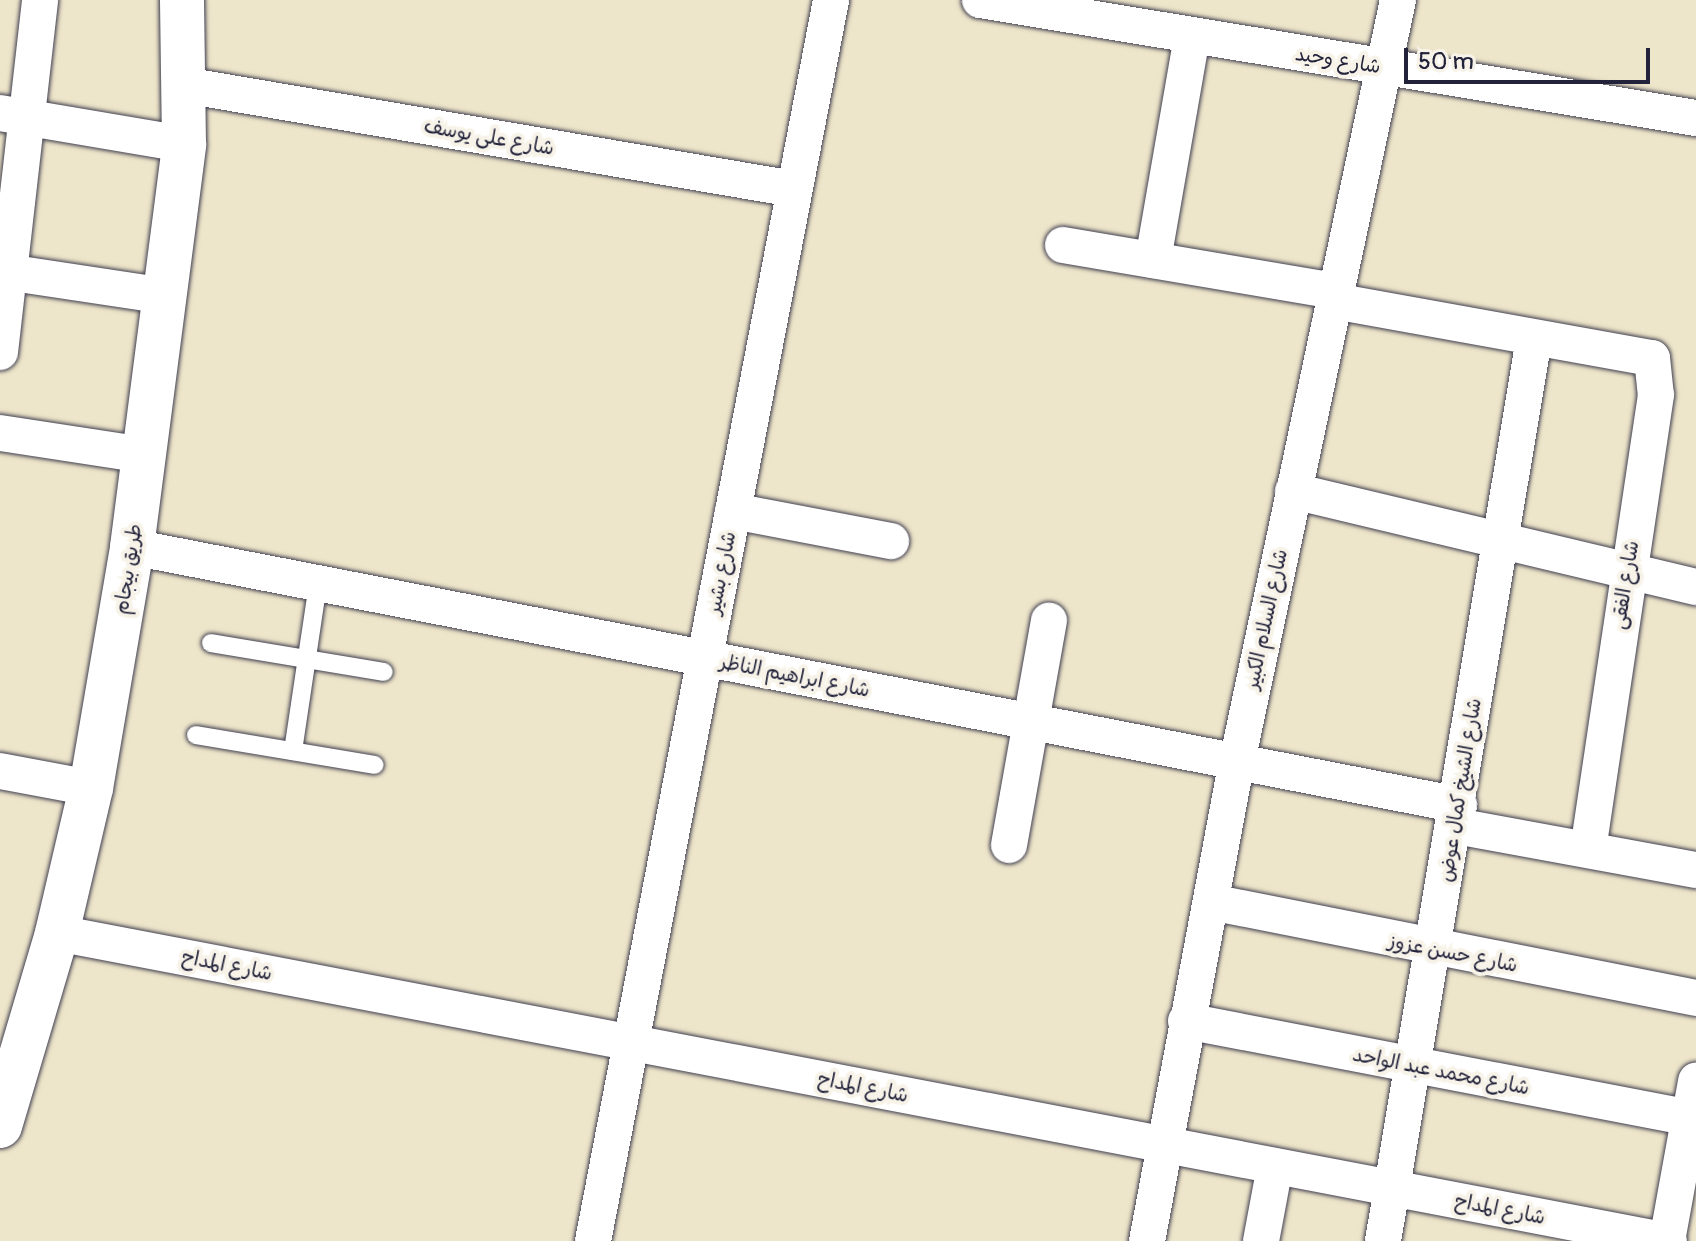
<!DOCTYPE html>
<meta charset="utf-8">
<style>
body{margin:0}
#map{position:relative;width:1696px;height:1241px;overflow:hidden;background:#eee6ca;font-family:Pangolin,"Playpen Sans Arabic",sans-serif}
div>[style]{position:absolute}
.roads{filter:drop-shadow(0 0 2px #413f50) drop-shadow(0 0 2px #413f50)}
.service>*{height:18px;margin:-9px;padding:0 9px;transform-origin:9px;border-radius:9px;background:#fff}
.minor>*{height:36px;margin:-18px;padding:0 18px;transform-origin:18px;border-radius:18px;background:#fff}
.secondary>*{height:44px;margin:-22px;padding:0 22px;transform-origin:22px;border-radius:22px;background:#fff}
span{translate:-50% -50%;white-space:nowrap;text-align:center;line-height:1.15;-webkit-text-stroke:8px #f7f3e8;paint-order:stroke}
.street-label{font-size:20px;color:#22223b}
.scale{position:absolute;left:1404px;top:48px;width:246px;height:36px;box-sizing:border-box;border:4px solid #22223b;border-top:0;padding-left:10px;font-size:24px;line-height:28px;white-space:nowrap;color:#22223b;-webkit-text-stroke:6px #f7f3e8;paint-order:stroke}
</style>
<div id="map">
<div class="roads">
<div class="service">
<i style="left:211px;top:643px;width:175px;rotate:9.5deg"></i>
<i style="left:196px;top:735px;width:181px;rotate:9.5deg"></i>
<i style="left:293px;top:751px;width:170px;rotate:-81.5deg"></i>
</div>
<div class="minor">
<i style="left:980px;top:0;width:726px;rotate:9.36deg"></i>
<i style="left:184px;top:85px;width:619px;rotate:9.68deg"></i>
<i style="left:0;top:113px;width:187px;rotate:9.6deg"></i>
<i style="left:1063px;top:245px;width:277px;rotate:9.6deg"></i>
<i style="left:1153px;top:260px;width:227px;rotate:-80.1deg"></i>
<i style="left:0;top:271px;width:168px;rotate:8.6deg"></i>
<i style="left:1334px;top:301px;width:323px;rotate:10.2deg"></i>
<i style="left:1652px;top:358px;width:37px;rotate:84deg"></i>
<i style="left:1656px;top:395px;width:458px;rotate:98.5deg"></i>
<i style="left:0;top:352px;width:354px;rotate:-83.5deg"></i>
<i style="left:0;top:433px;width:146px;rotate:8.7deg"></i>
<i style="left:1293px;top:491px;width:414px;rotate:13.4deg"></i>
<i style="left:733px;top:511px;width:161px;rotate:10.8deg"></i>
<i style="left:132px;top:547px;width:1352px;rotate:11deg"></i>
<i style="left:0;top:771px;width:93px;rotate:10.6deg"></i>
<i style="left:1456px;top:826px;width:244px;rotate:10.4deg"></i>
<i style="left:1009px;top:845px;width:228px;rotate:-79.9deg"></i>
<i style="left:1211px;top:902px;width:494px;rotate:11.2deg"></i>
<i style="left:57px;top:933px;width:1641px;rotate:10.82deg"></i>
<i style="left:1186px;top:1021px;width:519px;rotate:10.88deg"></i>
<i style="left:593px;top:1241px;width:1264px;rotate:-79.14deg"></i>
<i style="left:1147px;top:1241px;width:487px;rotate:-79.4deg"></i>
<i style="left:1237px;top:762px;width:779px;rotate:-78.07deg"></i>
<i style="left:1261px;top:1241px;width:76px;rotate:-79.4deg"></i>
<i style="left:1383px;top:1241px;width:915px;rotate:-80.5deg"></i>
<i style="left:1667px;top:1241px;width:163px;rotate:-79.7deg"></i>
</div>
<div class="secondary">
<i style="left:0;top:1126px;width:201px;rotate:-73.5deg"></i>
<i style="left:57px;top:933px;width:149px;rotate:-76.8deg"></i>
<i style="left:91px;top:788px;width:244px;rotate:-80.3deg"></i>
<i style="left:132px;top:547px;width:406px;rotate:-82.6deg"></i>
<i style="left:184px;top:144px;width:144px;rotate:-90.8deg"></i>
</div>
</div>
<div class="street-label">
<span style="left:1338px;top:60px;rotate:9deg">شارع وحيد</span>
<span style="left:489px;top:137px;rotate:10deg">شارع على يوسف</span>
<span style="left:128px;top:569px;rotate:-81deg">طريق بيجام</span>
<span style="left:721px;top:573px;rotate:-79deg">شارع بشير</span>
<span style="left:1625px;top:585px;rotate:-81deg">شارع الفقى</span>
<span style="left:1266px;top:619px;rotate:-78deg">شارع السلام الكبير</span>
<span style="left:795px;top:676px;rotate:11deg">شارع ابراهيم الناظر</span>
<span style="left:1460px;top:790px;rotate:-81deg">شارع الشيخ كمال عوض</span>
<span style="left:1453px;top:953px;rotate:11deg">شارع حسن عزوز</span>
<span style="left:227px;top:965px;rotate:11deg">شارع المداح</span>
<span style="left:1441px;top:1071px;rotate:11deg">شارع محمد عبد الواحد</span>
<span style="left:863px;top:1087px;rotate:11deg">شارع المداح</span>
<span style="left:1500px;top:1209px;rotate:11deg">شارع المداح</span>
</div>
<div class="scale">50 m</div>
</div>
